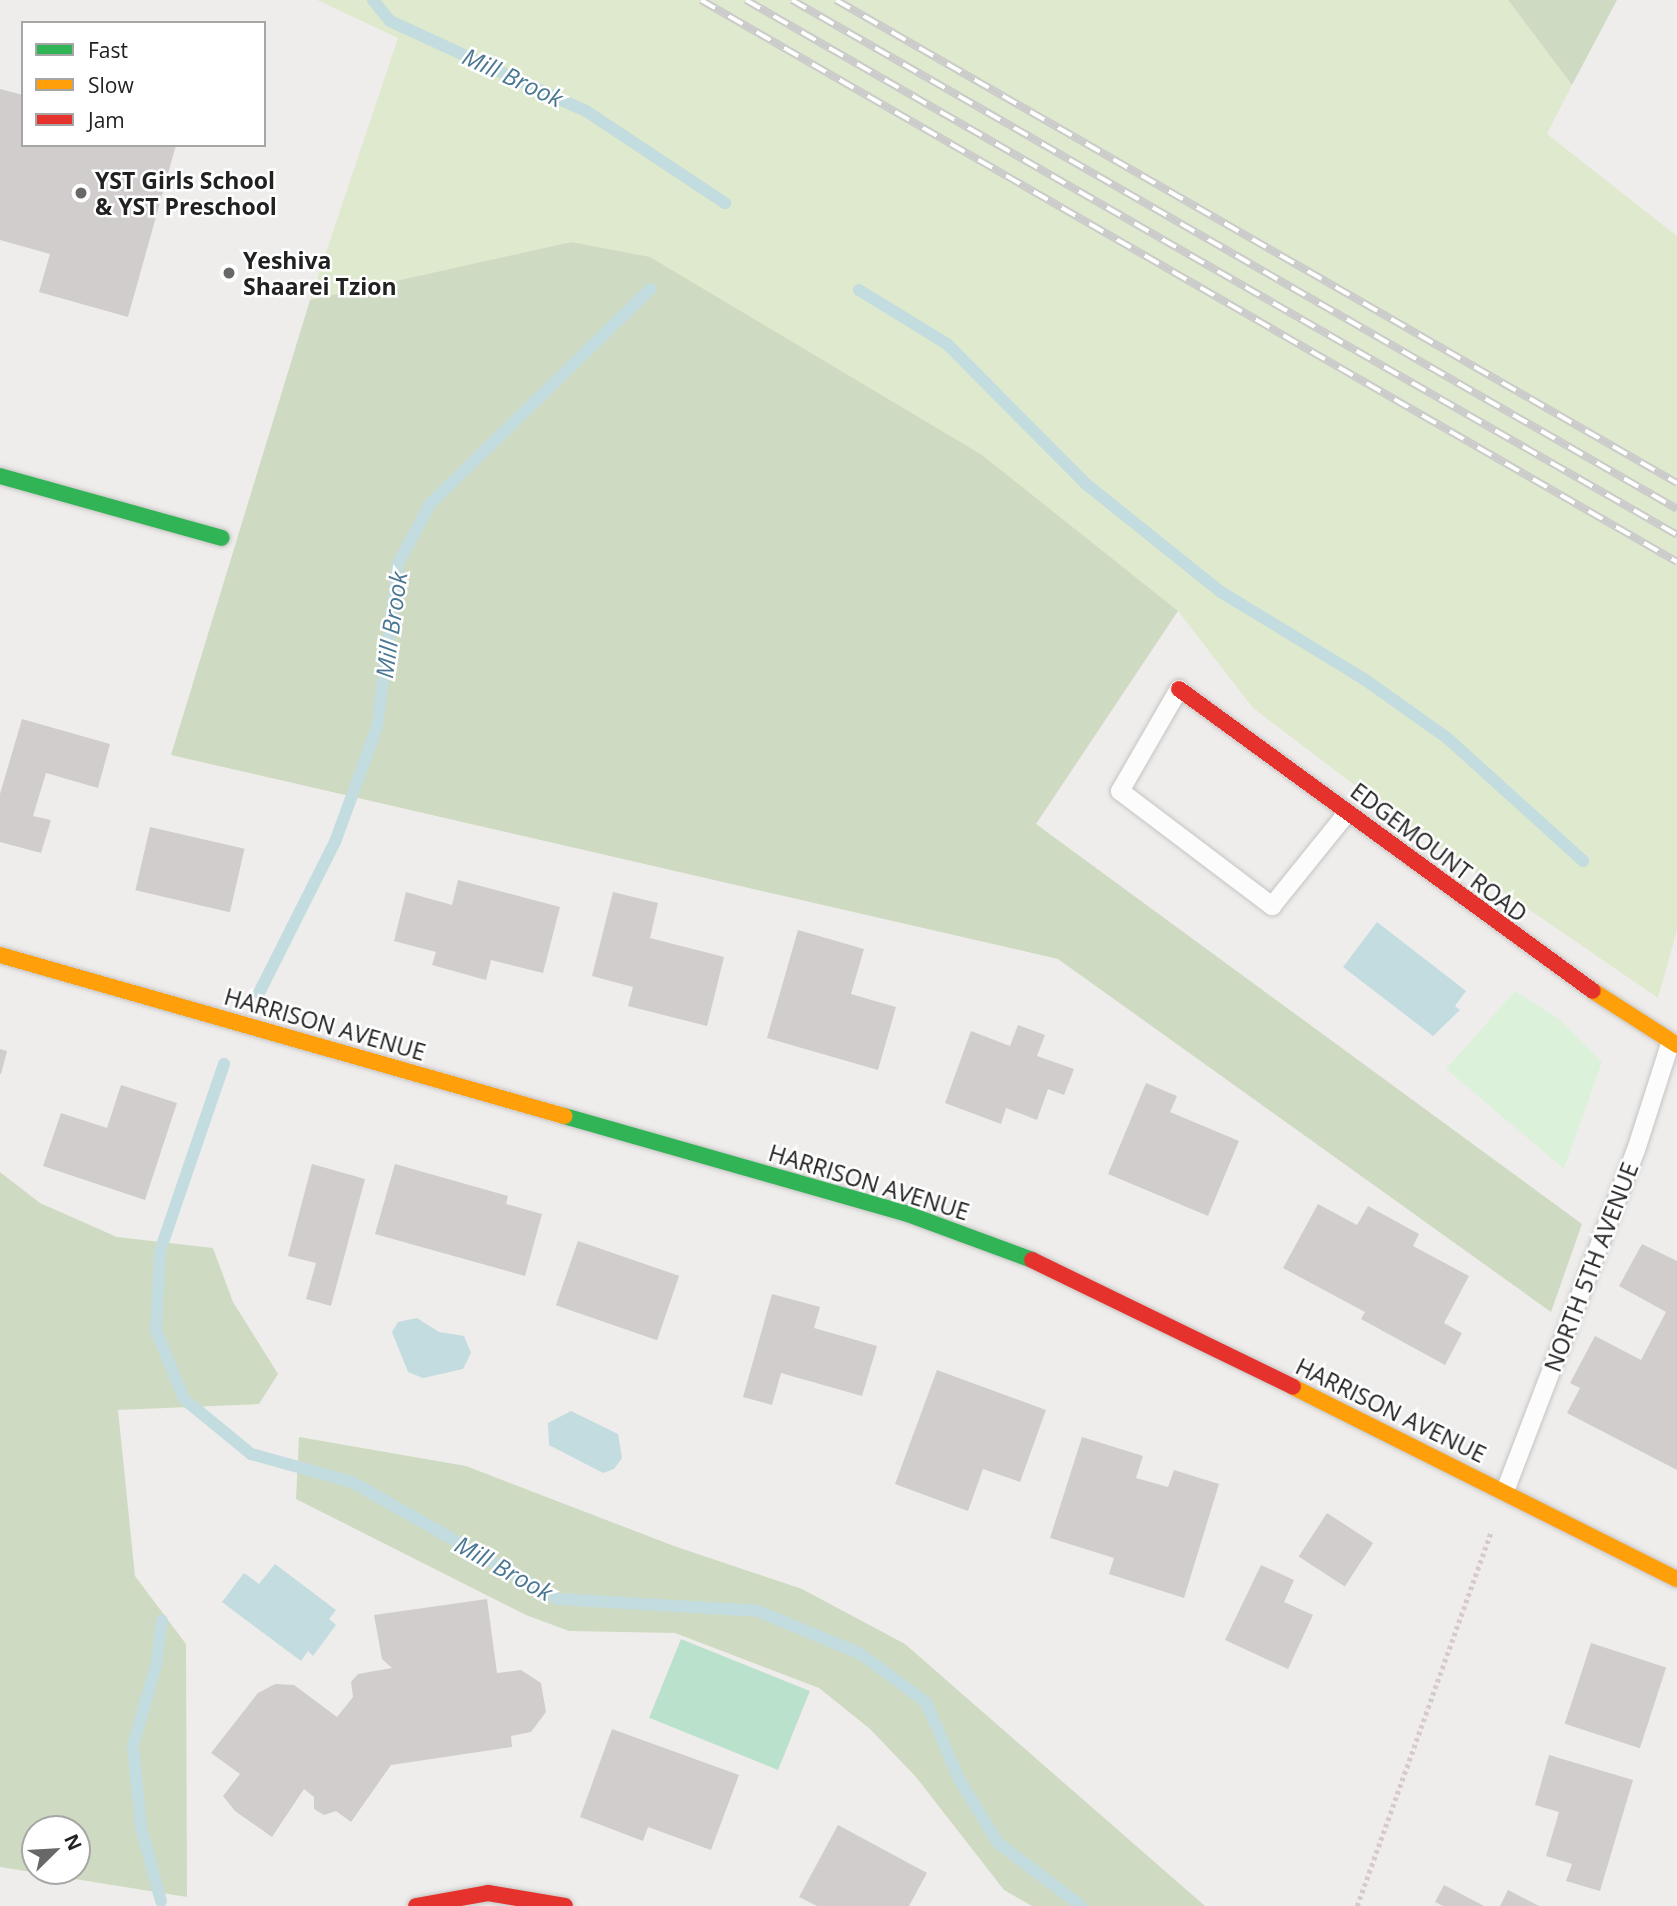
<!DOCTYPE html>
<style>
body{margin:0}
#map{position:relative;width:1677px;height:1906px;overflow:hidden;background:#efedeb;font-family:"Open Sans",sans-serif}
div>[style]{position:absolute}
.grass>*{inset:0;background:#dfe9cd}
.forest>*{inset:0;background:#cedbc2}
.park>*{inset:0;background:#dcf1d9}
.pitch>*{inset:0;background:#bae1cc;transform-origin:0 0}
.water>*{inset:0;background:#c2dcdf}
.stream>*{height:12px;margin:-6px;padding:0 6px;transform-origin:6px;border-radius:6px;background:#c2dcdf}
.building>*{inset:0;background:#d0cdcc;transform-origin:0 0}
.path>*{height:4.5px;margin-top:-2.25px;transform-origin:0;background:repeating-linear-gradient(90deg,#d6caca 0 3.5px,transparent 0 7px)}
.roads{filter:drop-shadow(0 0 2px #c5c4c3) drop-shadow(0 0 2px #c5c4c3)}
.lane>*{height:18px;margin:-9px;padding:0 9px;transform-origin:9px;border-radius:9px;background:#fdfcfc}
.fast>*{height:16px;margin:-8px;padding:0 8px;transform-origin:8px;border-radius:8px;background:#30b455}
.slow>*{height:16px;margin:-8px;padding:0 8px;transform-origin:8px;border-radius:8px;background:#ff9f0a}
.jam>*{height:16px;margin:-8px;padding:0 8px;transform-origin:8px;border-radius:8px;background:#e5322d}
.rail>*{height:8px;margin-top:-4px;transform-origin:0;background:repeating-linear-gradient(90deg,#fff 0 16px,#cbcbcb 0 32px);box-sizing:border-box;border-block:2px solid #cbcbcb}
.dots>*{width:19px;height:19px;translate:-50% -50%;box-sizing:border-box;border:4px solid #fff;border-radius:50%}
span{translate:-50% -50%;white-space:nowrap;text-align:center;line-height:1.15;-webkit-text-stroke:5px #fff;paint-order:stroke}
.poi-label{font-size:23px;color:#212121;font-weight:700}
.left{translate:0 -50%;text-align:left}
.street-label{font-size:23px;color:#212121}
.water-label{font-size:24px;color:#4b7792;font-style:italic}
.legend{position:absolute;left:21px;top:21px;width:245px;height:126px;box-sizing:border-box;background:#fff;border:2px solid #a6a6a6;margin:0;padding:9px 12px;list-style:none;font-size:21px;color:#212121}
.legend li{display:flex;align-items:center;gap:14px;height:35px}
.legend b{width:35px;border:2px solid #a6a6a6}
.north{position:absolute;left:21px;top:1815px;width:70px;height:70px;box-sizing:border-box;background:#fff;border:2px solid #a6a6a6;border-radius:50%;rotate:66deg;font-size:19px;font-weight:700;line-height:28px;text-align:center;color:#212121}
.north::after{content:'';display:block;margin:auto;width:24px;height:32px;background:#696868;clip-path:polygon(50% 0,100% 100%,50% 72%,0 100%)}
</style>
<div id="map">
<div class="grass">
<i style="clip-path:polygon(317px 0,1508px 0,1572px 85px,1547px 134px,1677px 236px,1677px 930px,1658px 998px,1419px 834px,1253px 708px,1178px 611px,571px 242px,310px 300px,398px 38px)"></i>
</div>
<div class="forest">
<i style="clip-path:polygon(1508px 0,1617px 0,1572px 85px)"></i>
<i style="clip-path:polygon(571px 242px,650px 257px,982px 455px,1178px 611px,1036px 824px,1582px 1224px,1551px 1312px,1058px 959px,171px 755px,310px 300px)"></i>
<i style="clip-path:polygon(evenodd,0 1172px,40px 1203px,117px 1237px,213px 1248px,233px 1302px,278px 1374px,259px 1404px,118px 1410px,135px 1576px,186px 1644px,187px 1897px,0 1867px,0 1172px,77px 1829px,77px 1871px,35px 1871px,35px 1829px,77px 1829px)"></i>
<i style="clip-path:polygon(299px 1437px,466px 1466px,674px 1546px,802px 1589px,905px 1644px,1205px 1906px,1032px 1906px,1004px 1890px,916px 1777px,870px 1729px,819px 1688px,675px 1633px,569px 1631px,526px 1615px,296px 1499px)"></i>
</div>
<div class="park">
<i style="clip-path:polygon(1515px 991px,1559px 1019px,1602px 1062px,1564px 1169px,1446px 1069px)"></i>
</div>
<div class="pitch">
<i style="left:681px;top:1639px;width:139px;height:85px;rotate:22deg"></i>
</div>
<div class="water">
<i style="clip-path:polygon(1377px 922px,1466px 991px,1455px 1006px,1460px 1010px,1433px 1036px,1343px 967px)"></i>
<i style="clip-path:polygon(417px 1318px,439px 1332px,464px 1336px,471px 1353px,463px 1369px,423px 1378px,408px 1372px,392px 1332px,398px 1322px)"></i>
<i style="clip-path:polygon(571px 1411px,618px 1434px,622px 1458px,614px 1469px,603px 1473px,549px 1445px,548px 1423px)"></i>
<i style="clip-path:polygon(275px 1564px,336px 1610px,329px 1619px,336px 1625px,313px 1656px,308px 1651px,301px 1661px,222px 1602px,244px 1573px,259px 1584px)"></i>
</div>
<div class="stream">
<i style="left:373px;top:0;width:27px;rotate:51deg"></i>
<i style="left:390px;top:21px;width:216px;rotate:24.7deg"></i>
<i style="left:586px;top:111px;width:167px;rotate:33.5deg"></i>
<i style="left:859px;top:290px;width:103px;rotate:31.5deg"></i>
<i style="left:947px;top:344px;width:197px;rotate:45.2deg"></i>
<i style="left:1086px;top:484px;width:173px;rotate:38.7deg"></i>
<i style="left:1221px;top:592px;width:167px;rotate:31.3deg"></i>
<i style="left:1364px;top:679px;width:100px;rotate:35.3deg"></i>
<i style="left:1446px;top:737px;width:185px;rotate:42.1deg"></i>
<i style="left:259px;top:993px;width:169px;rotate:-63.3deg"></i>
<i style="left:335px;top:842px;width:122px;rotate:-69.9deg"></i>
<i style="left:377px;top:727px;width:164px;rotate:-82.7deg"></i>
<i style="left:398px;top:564px;width:68px;rotate:-61.9deg"></i>
<i style="left:430px;top:504px;width:308px;rotate:-44.3deg"></i>
<i style="left:224px;top:1064px;width:198px;rotate:108.9deg"></i>
<i style="left:160px;top:1251px;width:79px;rotate:92.9deg"></i>
<i style="left:156px;top:1330px;width:74px;rotate:67.9deg"></i>
<i style="left:184px;top:1399px;width:87px;rotate:39.4deg"></i>
<i style="left:251px;top:1454px;width:105px;rotate:15.5deg"></i>
<i style="left:352px;top:1482px;width:237px;rotate:29.6deg"></i>
<i style="left:558px;top:1599px;width:200px;rotate:3.4deg"></i>
<i style="left:758px;top:1611px;width:109px;rotate:22.6deg"></i>
<i style="left:859px;top:1653px;width:83px;rotate:36.2deg"></i>
<i style="left:926px;top:1702px;width:84px;rotate:66.8deg"></i>
<i style="left:959px;top:1779px;width:75px;rotate:58.6deg"></i>
<i style="left:998px;top:1843px;width:104px;rotate:37.2deg"></i>
<i style="left:161px;top:1901px;width:77px;rotate:-105.1deg"></i>
<i style="left:141px;top:1827px;width:81px;rotate:-95.6deg"></i>
<i style="left:133px;top:1746px;width:83px;rotate:-74deg"></i>
<i style="left:156px;top:1666px;width:46px;rotate:-82.6deg"></i>
</div>
<div class="building">
<i style="clip-path:polygon(0 89px,23px 95px,23px 145px,176px 145px,128px 317px,39px 292px,50px 254px,0 240px)"></i>
<i style="clip-path:polygon(22px 719px,110px 744px,98px 788px,46px 773px,33px 816px,51px 820px,41px 853px,0 842px,0 794px)"></i>
<i style="left:150px;top:827px;width:97px;height:65px;rotate:13deg"></i>
<i style="clip-path:polygon(458px 880px,560px 907px,543px 973px,491px 960px,486px 980px,432px 965px,436px 952px,394px 941px,406px 892px,452px 905px)"></i>
<i style="clip-path:polygon(613px 892px,658px 903px,650px 938px,724px 957px,707px 1026px,628px 1006px,633px 987px,592px 976px)"></i>
<i style="clip-path:polygon(798px 930px,864px 949px,851px 994px,896px 1007px,878px 1070px,767px 1038px)"></i>
<i style="clip-path:polygon(1018px 1025px,1045px 1035px,1037px 1056px,1074px 1069px,1064px 1095px,1048px 1089px,1037px 1120px,1006px 1108px,1001px 1124px,945px 1103px,971px 1031px,1010px 1046px)"></i>
<i style="clip-path:polygon(0 1049px,7px 1051px,1px 1074px,0 1074px)"></i>
<i style="clip-path:polygon(1146px 1083px,1177px 1096px,1170px 1112px,1239px 1141px,1208px 1216px,1108px 1174px)"></i>
<i style="clip-path:polygon(121px 1085px,177px 1103px,145px 1200px,43px 1166px,61px 1113px,107px 1128px)"></i>
<i style="clip-path:polygon(312px 1164px,365px 1179px,331px 1306px,306px 1299px,316px 1263px,288px 1256px)"></i>
<i style="clip-path:polygon(395px 1164px,508px 1196px,506px 1204px,542px 1214px,525px 1276px,375px 1234px)"></i>
<i style="clip-path:polygon(1318px 1204px,1357px 1225px,1368px 1206px,1419px 1234px,1413px 1246px,1469px 1276px,1444px 1323px,1462px 1333px,1445px 1365px,1361px 1319px,1365px 1312px,1283px 1268px)"></i>
<i style="left:578px;top:1241px;width:107px;height:68px;rotate:19deg"></i>
<i style="clip-path:polygon(1642px 1244px,1677px 1261px,1677px 1470px,1567px 1413px,1580px 1388px,1570px 1383px,1595px 1336px,1641px 1360px,1666px 1312px,1619px 1286px)"></i>
<i style="clip-path:polygon(772px 1294px,820px 1307px,814px 1328px,877px 1346px,862px 1396px,781px 1373px,772px 1405px,743px 1397px)"></i>
<i style="clip-path:polygon(937px 1370px,1046px 1410px,1020px 1482px,983px 1469px,968px 1511px,895px 1484px)"></i>
<i style="clip-path:polygon(1082px 1437px,1143px 1456px,1136px 1478px,1168px 1487px,1174px 1470px,1219px 1484px,1184px 1598px,1109px 1574px,1114px 1558px,1050px 1538px)"></i>
<i style="left:1327px;top:1513px;width:55px;height:52px;rotate:33deg"></i>
<i style="clip-path:polygon(1261px 1565px,1294px 1580px,1284px 1602px,1313px 1615px,1288px 1669px,1225px 1640px)"></i>
<i style="clip-path:polygon(487px 1599px,497px 1673px,521px 1670px,541px 1683px,546px 1712px,531px 1732px,511px 1736px,512px 1747px,391px 1765px,351px 1822px,336px 1811px,324px 1815px,314px 1809px,314px 1797px,304px 1789px,272px 1837px,235px 1811px,223px 1796px,240px 1774px,211px 1753px,258px 1693px,275px 1684px,294px 1685px,337px 1717px,353px 1697px,351px 1682px,358px 1674px,392px 1668px,382px 1659px,374px 1615px)"></i>
<i style="left:1591px;top:1643px;width:79px;height:85px;rotate:18deg"></i>
<i style="clip-path:polygon(612px 1729px,739px 1775px,711px 1850px,648px 1827px,643px 1841px,580px 1817px)"></i>
<i style="clip-path:polygon(1549px 1755px,1633px 1780px,1600px 1891px,1566px 1881px,1572px 1864px,1546px 1856px,1559px 1812px,1535px 1805px)"></i>
<i style="clip-path:polygon(838px 1825px,927px 1873px,909px 1906px,817px 1906px,799px 1897px)"></i>
<i style="clip-path:polygon(1444px 1885px,1484px 1906px,1443px 1906px,1435px 1902px)"></i>
<i style="clip-path:polygon(1508px 1890px,1539px 1906px,1500px 1906px)"></i>
</div>
<div class="path">
<i style="left:1357px;top:1906px;width:398px;rotate:-70.3deg"></i>
</div>
<div class="roads">
<div class="lane">
<i style="left:1179px;top:689px;width:118px;rotate:120deg"></i>
<i style="left:1120px;top:791px;width:191px;rotate:37.1deg"></i>
<i style="left:1272px;top:906px;width:119px;rotate:-51.1deg"></i>
<i style="left:1505px;top:1491px;width:365px;rotate:-69deg"></i>
<i style="left:1636px;top:1150px;width:114px;rotate:-72.2deg"></i>
</div>
<div class="fast">
<i style="left:0;top:476px;width:230px;rotate:15.6deg"></i>
<i style="left:564px;top:1116px;width:355px;rotate:15.9deg"></i>
<i style="left:905px;top:1213px;width:135px;rotate:20.3deg"></i>
</div>
<div class="slow">
<i style="left:0;top:955px;width:587px;rotate:15.93deg"></i>
<i style="left:1593px;top:991px;width:100px;rotate:32.7deg"></i>
<i style="left:1293px;top:1387px;width:429px;rotate:26.6deg"></i>
</div>
<div class="jam">
<i style="left:1179px;top:689px;width:512px;rotate:36.11deg"></i>
<i style="left:1032px;top:1260px;width:290px;rotate:25.9deg"></i>
<i style="left:416px;top:1906px;width:73px;rotate:-10.2deg"></i>
<i style="left:488px;top:1893px;width:78px;rotate:9.6deg"></i>
</div>
</div>
<div class="rail">
<i style="left:701px;top:0;width:1126px;rotate:29.93deg"></i>
<i style="left:746px;top:0;width:1074px;rotate:29.88deg"></i>
<i style="left:792px;top:0;width:1021px;rotate:29.9deg"></i>
<i style="left:836px;top:0;width:970px;rotate:29.87deg"></i>
</div>
<div class="dots">
<i style="left:81px;top:193px;background:#696868"></i>
<i style="left:229px;top:273px;background:#696868"></i>
</div>
<div class="poi-label">
<span class="left" style="left:95px;top:193px">YST Girls School<br>&amp; YST Preschool</span>
<span class="left" style="left:243px;top:273px">Yeshiva<br>Shaarei Tzion</span>
</div>
<div class="street-label">
<span style="left:1439px;top:852px;rotate:37deg">EDGEMOUNT ROAD</span>
<span style="left:325px;top:1024px;rotate:16deg">HARRISON AVENUE</span>
<span style="left:869px;top:1182px;rotate:17deg">HARRISON AVENUE</span>
<span style="left:1591px;top:1267px;rotate:-69deg">NORTH 5TH AVENUE</span>
<span style="left:1391px;top:1410px;rotate:26deg">HARRISON AVENUE</span>
</div>
<div class="water-label">
<span style="left:513px;top:77px;rotate:25deg">Mill Brook</span>
<span style="left:391px;top:625px;rotate:-82deg">Mill Brook</span>
<span style="left:504px;top:1568px;rotate:29deg">Mill Brook</span>
</div>
<ul class="legend">
<li><b style="height:9px;background:#30b455"></b>Fast</li>
<li><b style="height:9px;background:#ff9f0a"></b>Slow</li>
<li><b style="height:9px;background:#e5322d"></b>Jam</li>
</ul>
<div class="north">N</div>
</div>
